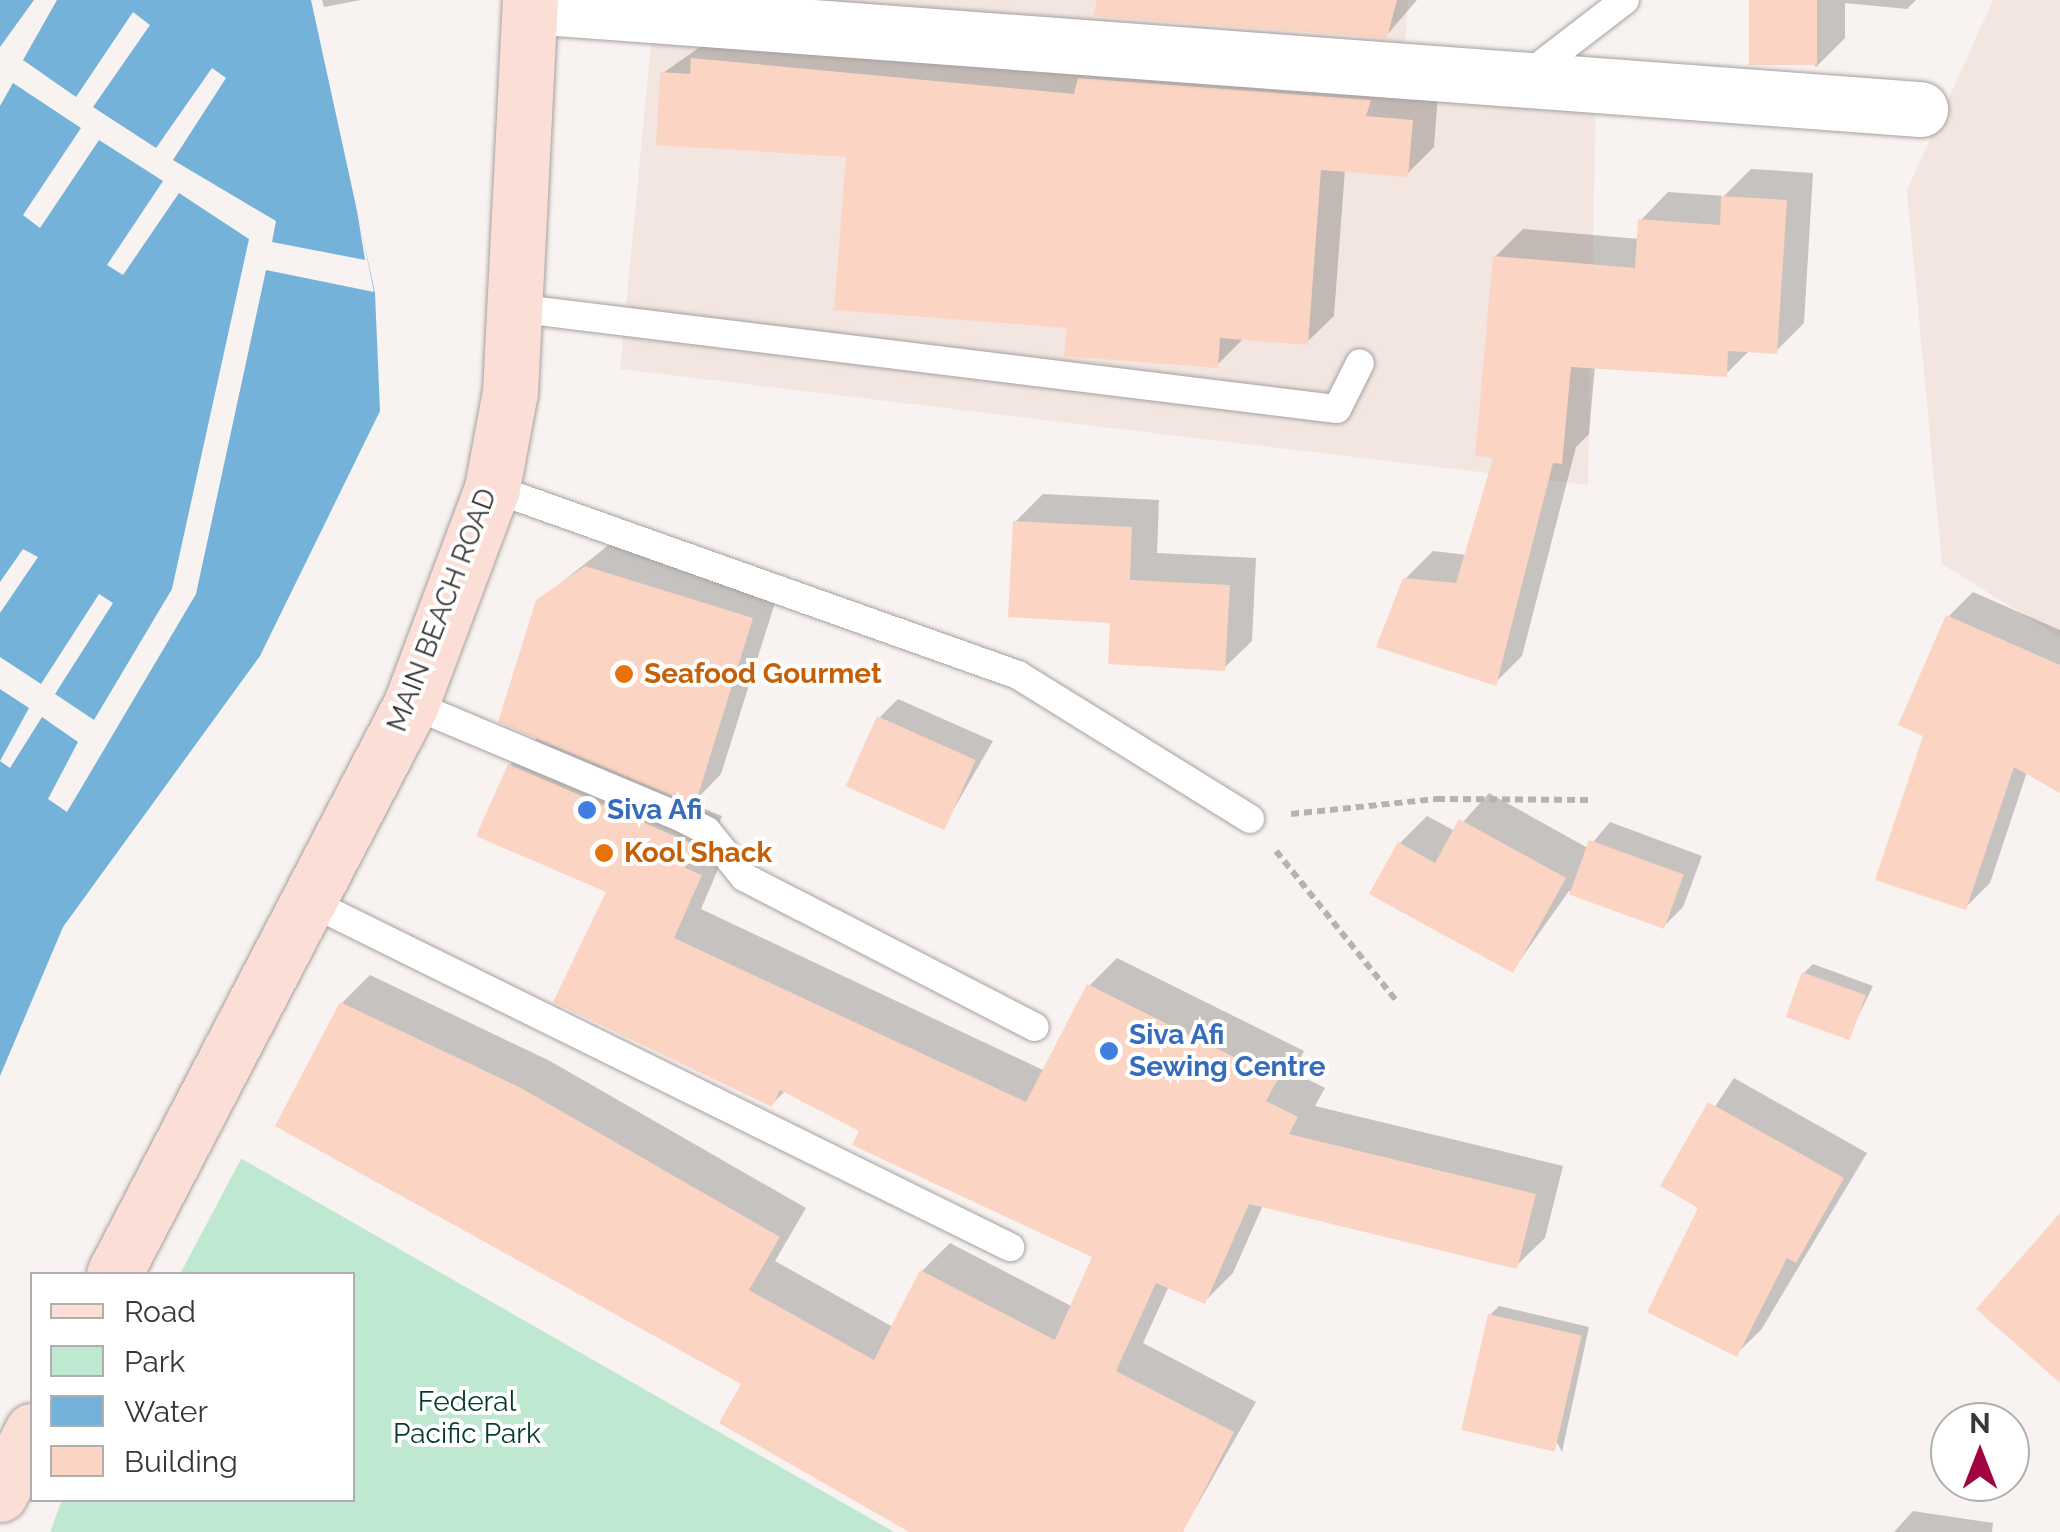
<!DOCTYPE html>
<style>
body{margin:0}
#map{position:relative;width:2060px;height:1532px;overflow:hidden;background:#f8f3f1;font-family:Raleway,sans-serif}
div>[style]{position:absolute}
.built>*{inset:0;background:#f3e6e1}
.green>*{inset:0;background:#bee8d0}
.water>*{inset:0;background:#75b2d9}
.pier>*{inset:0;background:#f8f3f1}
.shadow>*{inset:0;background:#0003}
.building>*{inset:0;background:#fcd4c3;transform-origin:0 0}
.path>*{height:6px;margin-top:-3px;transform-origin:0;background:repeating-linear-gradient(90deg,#b6b2b1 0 8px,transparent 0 13px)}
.roads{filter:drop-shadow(0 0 2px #a6a19f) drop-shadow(0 0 2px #a6a19f)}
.lane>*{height:28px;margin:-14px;padding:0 14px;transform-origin:14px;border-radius:14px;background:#fff}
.street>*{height:55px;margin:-27.5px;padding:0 27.5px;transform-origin:27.5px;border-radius:27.5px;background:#fff}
.secondary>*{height:55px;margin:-27.5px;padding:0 27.5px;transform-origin:27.5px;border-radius:27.5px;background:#fbded5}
.dots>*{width:28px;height:28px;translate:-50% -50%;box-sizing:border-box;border:5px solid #fff;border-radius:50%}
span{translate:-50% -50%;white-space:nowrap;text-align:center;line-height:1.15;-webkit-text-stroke:8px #fff;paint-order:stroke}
.street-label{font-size:28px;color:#393736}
.food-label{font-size:28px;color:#c56008;font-weight:700}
.left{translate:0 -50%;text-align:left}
.shop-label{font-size:28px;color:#366cbe;font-weight:700}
.park-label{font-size:28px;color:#043c25}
.legend{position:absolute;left:30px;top:1272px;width:325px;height:230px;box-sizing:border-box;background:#fff;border:2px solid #b0afaf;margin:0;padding:12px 18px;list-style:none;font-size:30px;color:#393736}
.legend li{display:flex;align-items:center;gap:20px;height:50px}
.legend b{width:50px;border:2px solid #b0afaf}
.north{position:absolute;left:1930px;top:1402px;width:100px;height:100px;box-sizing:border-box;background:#fff;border:2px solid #b0afaf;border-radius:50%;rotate:0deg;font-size:28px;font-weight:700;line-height:40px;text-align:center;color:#393736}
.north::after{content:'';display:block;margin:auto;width:35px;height:45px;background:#a10541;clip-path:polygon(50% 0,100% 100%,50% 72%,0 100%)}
</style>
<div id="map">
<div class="built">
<i style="clip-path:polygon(634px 0,1408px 0,1404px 63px,1596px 92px,1588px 485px,620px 369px,655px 2px)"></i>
<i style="clip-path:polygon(1993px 0,2060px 0,2060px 637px,1942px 564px,1907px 190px)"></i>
</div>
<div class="green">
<i style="clip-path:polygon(241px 1159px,242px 1159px,894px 1532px,50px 1532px,62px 1500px,352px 1500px,352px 1274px,180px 1274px)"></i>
</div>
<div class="water">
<i style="clip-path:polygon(0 0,311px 0,375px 293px,380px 411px,260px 656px,63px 927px,0 1076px)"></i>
</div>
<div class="pier">
<i style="clip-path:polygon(34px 0,57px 0,23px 60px,76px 97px,133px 12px,150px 25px,93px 107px,156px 148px,212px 68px,226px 78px,173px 160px,276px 221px,272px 242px,365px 260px,355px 198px,374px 292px,266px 270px,196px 594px,67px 812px,48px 799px,78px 742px,42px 717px,10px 768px,0 761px,29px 708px,0 689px,0 657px,41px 684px,99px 594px,113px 603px,55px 694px,94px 720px,172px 589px,249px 239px,179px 193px,123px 275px,107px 265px,163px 181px,99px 140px,40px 228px,23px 215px,81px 128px,13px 83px,0 106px,0 47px)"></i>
<i style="clip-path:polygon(23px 549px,38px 557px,0 613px,0 582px)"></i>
</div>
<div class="shadow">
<i style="clip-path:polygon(322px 0,361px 0,324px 7px)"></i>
<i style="clip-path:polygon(1100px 0,1417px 0,1386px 36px)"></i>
<i style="clip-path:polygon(1752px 0,1916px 0,1907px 9px,1845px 3px,1845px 38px,1816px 67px)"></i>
<i style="clip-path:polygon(720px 33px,1438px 94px,1434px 147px,1407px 174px,1345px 169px,1334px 316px,1307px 342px,1244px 338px,1217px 365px,1070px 325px,849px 155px,663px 73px)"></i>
<i style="clip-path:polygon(1751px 169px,1813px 173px,1804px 323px,1776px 351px,1750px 350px,1726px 374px,1595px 366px,1589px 434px,1576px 447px,1522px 656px,1495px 683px,1405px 579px,1433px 551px,1467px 555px,1496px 456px,1495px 257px,1523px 229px,1640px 239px,1641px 220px,1668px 192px,1724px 196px)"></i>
<i style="clip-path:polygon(1043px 494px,1159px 500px,1157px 553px,1256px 558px,1252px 641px,1224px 668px,1112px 620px,1015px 522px)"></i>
<i style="clip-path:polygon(615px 540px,779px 590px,721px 774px,692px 804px,722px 816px,711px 840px,728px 846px,701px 909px,1045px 1071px,1089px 986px,1117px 958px,1304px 1051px,1293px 1072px,1325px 1088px,1315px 1106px,1563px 1166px,1545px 1238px,1516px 1266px,1263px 1205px,1233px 1273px,1205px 1301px,1169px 1286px,1143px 1343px,1256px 1402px,1182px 1532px,916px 1532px,744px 1383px,279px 1125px,342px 1003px,370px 975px,550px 1061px,806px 1208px,775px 1261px,893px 1327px,922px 1271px,950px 1243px,1073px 1307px,1095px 1256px,786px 1090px,772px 1104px,510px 765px,539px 736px,538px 601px)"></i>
<i style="clip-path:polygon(1973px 592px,2060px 630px,2060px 790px,2027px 772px,1990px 883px,1966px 907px,1926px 735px,1949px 616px)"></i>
<i style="clip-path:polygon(898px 699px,993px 741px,944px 826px,880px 717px)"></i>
<i style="clip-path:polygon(1489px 793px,1588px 848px,1610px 822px,1702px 856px,1683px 907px,1664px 926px,1569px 891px,1513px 970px,1400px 843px,1427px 816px,1455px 831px)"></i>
<i style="clip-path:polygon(1813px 964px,1873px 986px,1848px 1037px,1804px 973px)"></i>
<i style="clip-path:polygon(1734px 1078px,1867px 1153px,1761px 1330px,1736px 1354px,1702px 1207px,1663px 1185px)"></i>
<i style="clip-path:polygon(1499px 1306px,1589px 1327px,1562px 1452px,1490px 1315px)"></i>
<i style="clip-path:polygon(1913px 1511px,1993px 1523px,1992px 1532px,1894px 1532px)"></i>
</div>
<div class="building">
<i style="clip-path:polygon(1097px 0,1397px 0,1387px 38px,1093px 16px)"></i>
<i style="left:1749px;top:0;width:68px;height:65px"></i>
<i style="clip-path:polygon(691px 58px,1074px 94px,1078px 78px,1371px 100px,1366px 116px,1413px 120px,1408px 177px,1321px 170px,1308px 345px,1220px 338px,1218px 368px,1064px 356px,1067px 328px,834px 310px,846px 157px,656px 145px,660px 72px,690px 74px)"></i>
<i style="clip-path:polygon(1721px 196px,1787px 200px,1777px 354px,1728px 351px,1727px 377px,1571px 367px,1562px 464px,1553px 463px,1496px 686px,1376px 647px,1403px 578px,1456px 583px,1493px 458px,1475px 456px,1493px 256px,1635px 268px,1638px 219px,1720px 225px)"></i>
<i style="clip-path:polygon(1013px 521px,1132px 527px,1130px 580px,1230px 585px,1225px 671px,1108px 664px,1110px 623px,1008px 617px)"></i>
<i style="clip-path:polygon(585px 566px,753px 618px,695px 805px,498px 722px,536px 600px)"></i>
<i style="clip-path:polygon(1946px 615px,2060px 665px,2060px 793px,2014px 767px,1966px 910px,1875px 880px,1923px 736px,1898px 725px)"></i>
<i style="left:877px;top:716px;width:108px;height:77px;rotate:24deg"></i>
<i style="clip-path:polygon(508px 764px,695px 845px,685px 868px,702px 875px,674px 938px,1026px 1102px,1087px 984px,1278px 1079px,1266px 1101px,1298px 1117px,1289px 1134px,1536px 1194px,1517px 1269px,1249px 1204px,1205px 1304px,1156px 1283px,1116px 1371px,1234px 1432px,1183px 1532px,909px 1532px,719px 1423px,741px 1384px,275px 1126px,340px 1002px,521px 1088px,780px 1237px,749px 1290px,874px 1360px,920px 1270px,1055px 1340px,1092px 1257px,852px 1145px,859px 1131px,780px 1090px,772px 1107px,553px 1002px,606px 892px,476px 836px)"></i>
<i style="clip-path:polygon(1459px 819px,1566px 878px,1513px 973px,1369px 894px,1398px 842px,1435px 863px)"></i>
<i style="left:1589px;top:840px;width:101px;height:58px;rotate:20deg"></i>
<i style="left:1802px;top:972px;width:68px;height:48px;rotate:20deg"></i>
<i style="clip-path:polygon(1708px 1102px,1844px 1178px,1796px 1263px,1787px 1258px,1737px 1357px,1647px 1312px,1698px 1208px,1660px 1186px)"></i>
<i style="clip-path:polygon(2060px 1213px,2060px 1383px,1976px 1309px)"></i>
<i style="left:1488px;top:1314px;width:96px;height:119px;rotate:13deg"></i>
</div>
<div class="path">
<i style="left:1291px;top:814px;width:147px;rotate:-5.9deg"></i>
<i style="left:1437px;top:799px;width:153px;rotate:0.4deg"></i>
<i style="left:1276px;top:851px;width:191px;rotate:51.2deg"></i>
</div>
<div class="roads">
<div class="lane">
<i style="left:1525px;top:77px;width:126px;rotate:-37.6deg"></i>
<i style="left:514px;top:308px;width:829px;rotate:7deg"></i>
<i style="left:1337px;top:409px;width:51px;rotate:-63.4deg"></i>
<i style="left:492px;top:488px;width:558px;rotate:19.57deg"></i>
<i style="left:1018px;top:675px;width:273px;rotate:31.8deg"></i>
<i style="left:411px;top:704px;width:292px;rotate:22.8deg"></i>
<i style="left:680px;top:817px;width:30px;rotate:27deg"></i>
<i style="left:707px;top:831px;width:59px;rotate:51.2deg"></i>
<i style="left:744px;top:877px;width:327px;rotate:27.3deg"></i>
<i style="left:308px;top:901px;width:783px;rotate:26.24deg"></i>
</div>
<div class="street">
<i style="left:530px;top:6px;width:1394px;rotate:4.24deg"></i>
</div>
<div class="secondary">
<i style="left:114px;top:1274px;width:643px;rotate:-62.48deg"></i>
<i style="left:411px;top:704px;width:231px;rotate:-69.4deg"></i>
<i style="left:492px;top:488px;width:98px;rotate:-79.4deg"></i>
<i style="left:510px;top:392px;width:393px;rotate:-87.1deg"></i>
<i style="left:0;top:1494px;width:71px;rotate:-63.1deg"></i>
</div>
</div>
<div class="dots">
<i style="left:624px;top:674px;background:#e8710a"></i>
<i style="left:587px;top:810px;background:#3f7fe0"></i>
<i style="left:604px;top:853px;background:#e8710a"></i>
<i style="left:1109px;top:1051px;background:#3f7fe0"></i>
</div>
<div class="street-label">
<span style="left:442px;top:610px;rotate:-69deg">MAIN BEACH ROAD</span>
</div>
<div class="food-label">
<span class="left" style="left:644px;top:674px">Seafood Gourmet</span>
<span class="left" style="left:624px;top:853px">Kool Shack</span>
</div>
<div class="shop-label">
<span class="left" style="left:607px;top:810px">Siva Afi</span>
<span class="left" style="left:1129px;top:1051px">Siva Afi<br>Sewing Centre</span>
</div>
<div class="park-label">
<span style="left:467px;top:1418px">Federal<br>Pacific Park</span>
</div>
<ul class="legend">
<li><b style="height:12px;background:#fbded5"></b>Road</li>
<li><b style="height:28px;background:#bee8d0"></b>Park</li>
<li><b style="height:28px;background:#75b2d9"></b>Water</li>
<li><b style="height:28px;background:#fcd4c3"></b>Building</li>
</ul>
<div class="north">N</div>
</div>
